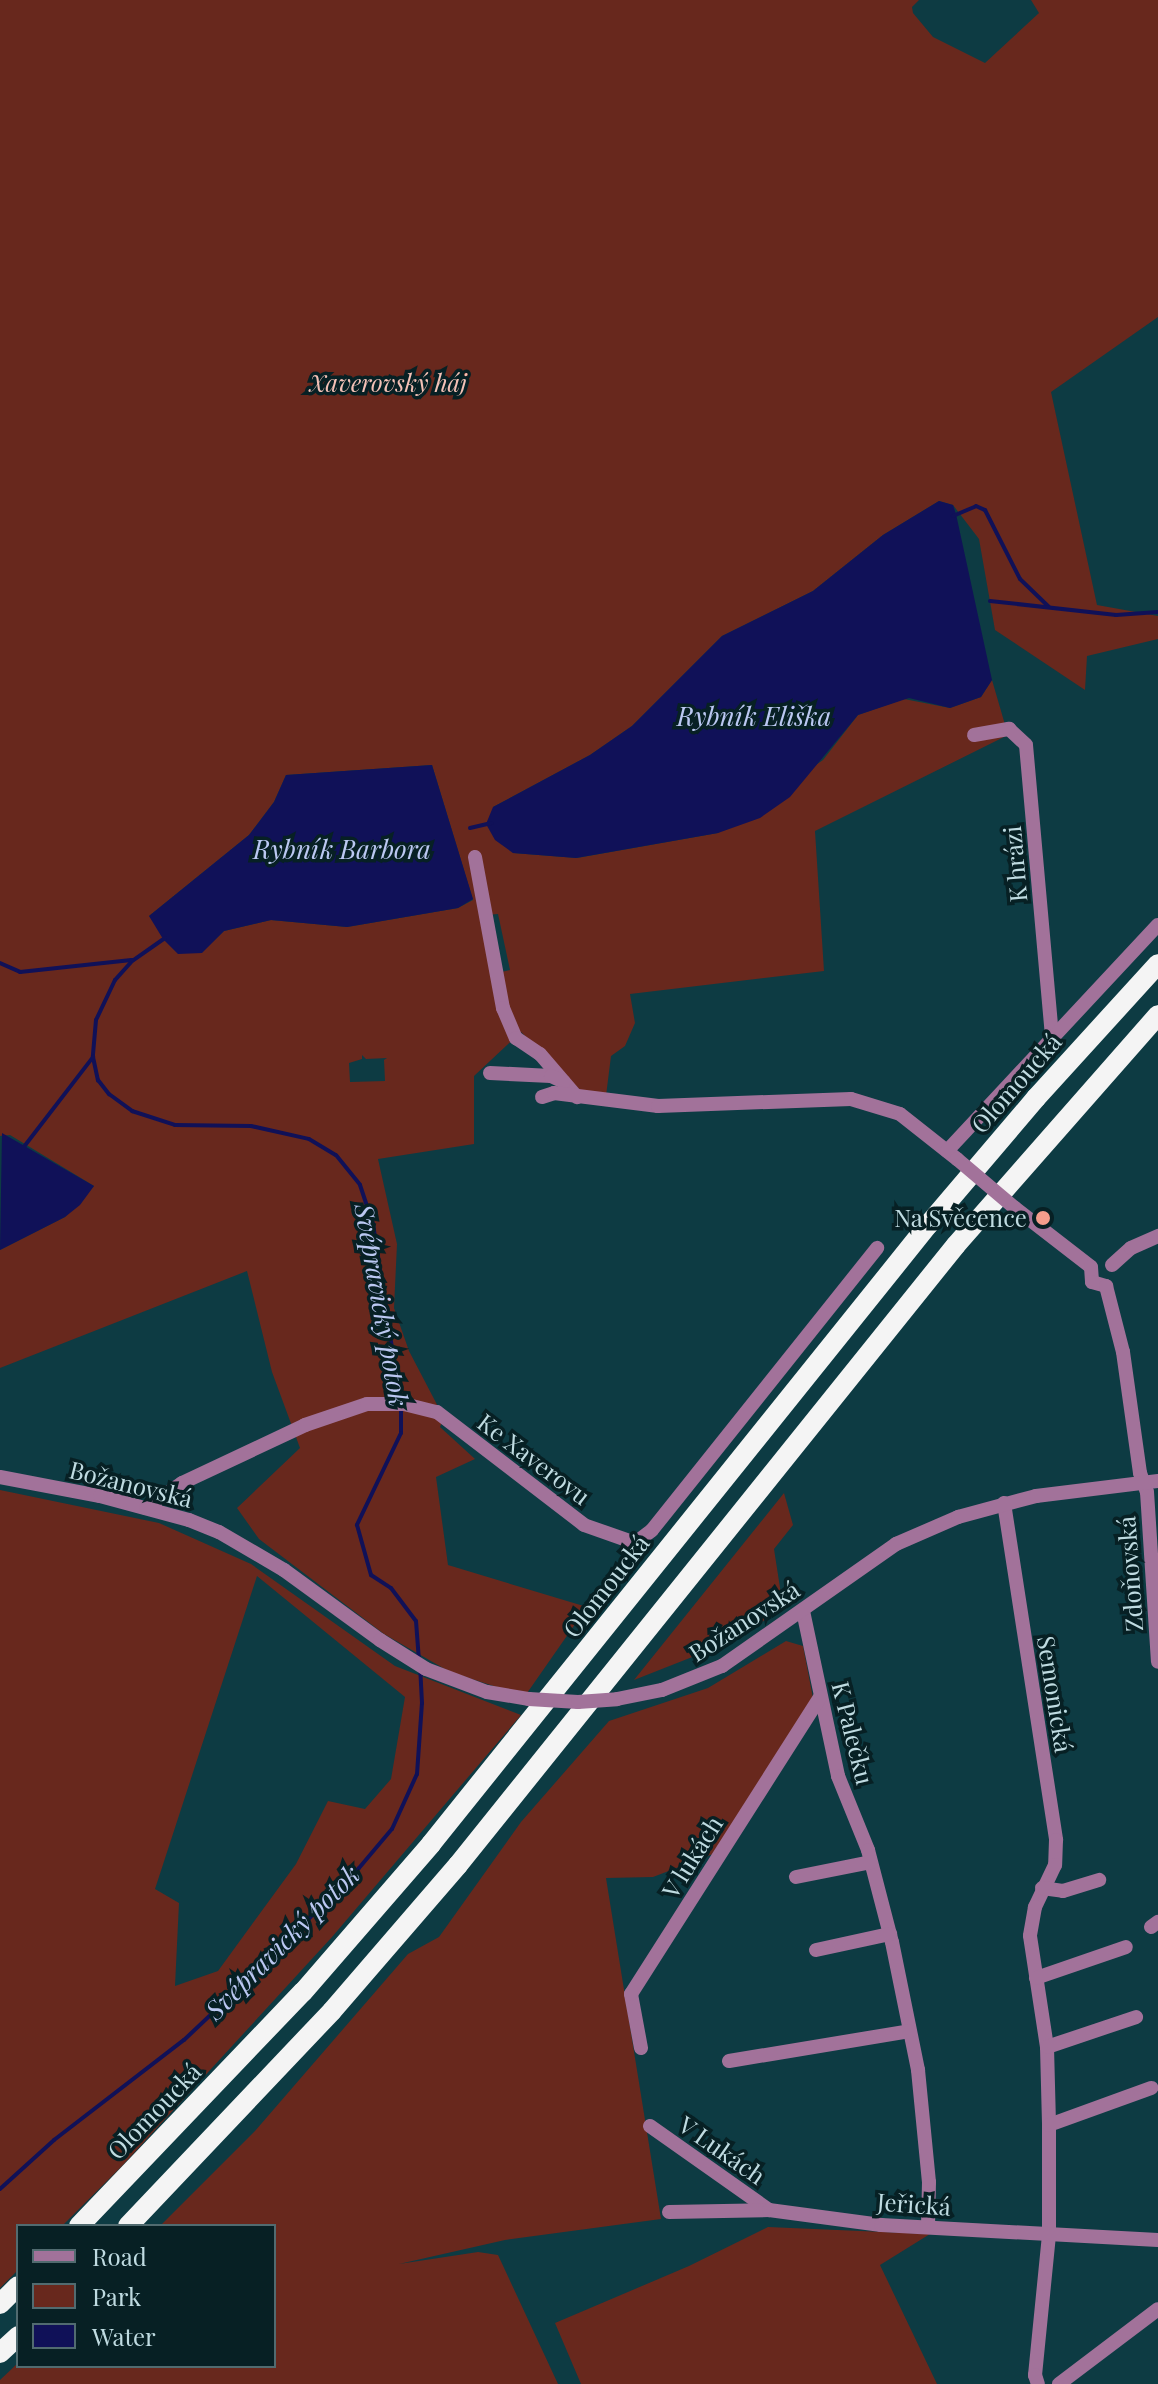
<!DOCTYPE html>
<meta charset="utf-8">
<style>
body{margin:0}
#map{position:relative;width:1158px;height:2384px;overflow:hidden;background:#0d3b43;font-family:"Playfair Display",serif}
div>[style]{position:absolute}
.green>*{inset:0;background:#68281d}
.water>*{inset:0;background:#101158}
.stream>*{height:4px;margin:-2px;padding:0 2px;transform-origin:2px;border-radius:2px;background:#101158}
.minor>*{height:14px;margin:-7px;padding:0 7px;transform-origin:7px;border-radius:7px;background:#a2729a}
.highway>*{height:20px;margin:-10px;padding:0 10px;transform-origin:10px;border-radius:10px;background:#f4f4f4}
.minor-bridge>*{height:14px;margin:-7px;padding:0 7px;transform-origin:7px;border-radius:7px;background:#a2729a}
.dots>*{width:22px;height:22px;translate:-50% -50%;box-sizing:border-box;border:4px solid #072024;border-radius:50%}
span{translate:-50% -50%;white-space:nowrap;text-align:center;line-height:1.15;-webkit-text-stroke:7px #072024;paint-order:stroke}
.park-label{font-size:24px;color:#f4c1b6;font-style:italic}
.street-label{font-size:24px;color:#bfdbe1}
.poi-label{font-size:24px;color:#bfdbe1}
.right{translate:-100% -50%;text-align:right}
.water-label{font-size:26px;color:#bbc8f2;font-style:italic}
.legend{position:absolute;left:16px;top:2224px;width:260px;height:144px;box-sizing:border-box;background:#072024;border:2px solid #516b70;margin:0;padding:10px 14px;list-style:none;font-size:24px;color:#bfdbe1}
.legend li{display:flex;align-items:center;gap:16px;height:40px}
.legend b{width:40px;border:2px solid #516b70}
</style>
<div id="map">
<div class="green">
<i style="clip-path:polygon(evenodd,0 0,919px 0,912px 7px,913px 13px,933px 37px,985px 63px,1039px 13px,1031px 0,1158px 0,1158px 317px,1051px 392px,1097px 605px,1158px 616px,1158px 639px,1087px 656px,1085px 690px,995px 630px,979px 539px,953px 505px,939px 501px,883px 535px,813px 591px,722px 636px,632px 726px,590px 755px,493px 807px,513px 853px,577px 858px,718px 833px,823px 760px,858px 715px,904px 699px,950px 708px,981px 697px,992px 680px,1008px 735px,815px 831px,824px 971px,630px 994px,635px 1023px,625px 1046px,611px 1056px,606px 1096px,580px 1090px,521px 1032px,474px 1076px,474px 1144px,378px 1159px,397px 1244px,394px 1308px,409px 1351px,444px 1418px,440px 1427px,475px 1459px,436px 1477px,448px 1565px,587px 1607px,525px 1696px,450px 1672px,384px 1634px,259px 1539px,237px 1508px,300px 1448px,272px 1372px,247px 1271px,0 1368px,0 1250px,65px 1217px,94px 1186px,10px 1135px,0 1136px,0 0,432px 765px,473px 900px,458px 908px,347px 927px,271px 920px,224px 931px,201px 953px,149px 916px,249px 835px,274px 802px,286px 775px,432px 765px,0 0,498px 914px,510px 970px,497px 973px,486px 915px,498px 914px,0 0,362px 1055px,366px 1059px,387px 1058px,384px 1060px,385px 1081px,350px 1082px,349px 1063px,362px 1059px,362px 1055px)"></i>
<i style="clip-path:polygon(evenodd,0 1490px,159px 1523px,251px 1564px,395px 1666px,521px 1715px,332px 1937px,123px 2165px,62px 2226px,18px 2226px,18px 2270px,0 2288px,0 1490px,257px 1576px,405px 1697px,391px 1779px,365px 1809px,328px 1801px,296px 1864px,218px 1971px,175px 1986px,179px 1903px,155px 1889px,257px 1576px)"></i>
<i style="clip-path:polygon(784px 1493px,793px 1525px,774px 1549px,783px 1607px,738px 1639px,634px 1680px)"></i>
<i style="clip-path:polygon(786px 1641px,803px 1646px,813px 1698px,713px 1854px,653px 1877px,606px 1878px,661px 2219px,505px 2240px,399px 2264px,478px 2252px,498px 2255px,558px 2384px,0 2384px,0 2380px,18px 2363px,18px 2366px,274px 2366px,274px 2226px,160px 2226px,255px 2131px,408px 1954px,439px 1937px,521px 1822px,609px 1721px,708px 1688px)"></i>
<i style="clip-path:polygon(768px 2227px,930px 2234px,880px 2265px,937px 2384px,581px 2384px,555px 2323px,689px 2266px)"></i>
</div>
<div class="water">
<i style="clip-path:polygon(939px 501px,953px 505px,956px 514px,992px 680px,981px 697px,950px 708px,909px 698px,858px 715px,790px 797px,760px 818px,718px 833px,576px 858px,513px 853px,495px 840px,486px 824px,493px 807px,590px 755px,632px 726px,722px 636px,813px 591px,883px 535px)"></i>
<i style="clip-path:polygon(432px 765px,473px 899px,458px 908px,347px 927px,271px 920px,224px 931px,202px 953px,178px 954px,163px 939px,149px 916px,249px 835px,274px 802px,286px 775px)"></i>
<i style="clip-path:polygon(2px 1133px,94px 1186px,80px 1205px,65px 1217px,0 1250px)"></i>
</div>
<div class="stream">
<i style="left:953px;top:516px;width:25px;rotate:-23deg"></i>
<i style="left:976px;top:506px;width:10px;rotate:24deg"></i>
<i style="left:985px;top:510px;width:77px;rotate:63.1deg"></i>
<i style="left:1020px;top:579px;width:40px;rotate:44deg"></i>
<i style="left:990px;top:601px;width:127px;rotate:6.3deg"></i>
<i style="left:1116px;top:615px;width:42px;rotate:-4.1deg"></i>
<i style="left:470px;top:828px;width:22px;rotate:-13deg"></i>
<i style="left:165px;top:938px;width:39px;rotate:145deg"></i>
<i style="left:133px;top:960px;width:27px;rotate:132deg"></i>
<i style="left:115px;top:980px;width:44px;rotate:115.4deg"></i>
<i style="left:96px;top:1020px;width:37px;rotate:95deg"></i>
<i style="left:93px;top:1057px;width:24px;rotate:78deg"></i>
<i style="left:98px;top:1080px;width:18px;rotate:52deg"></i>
<i style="left:109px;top:1094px;width:29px;rotate:36deg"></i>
<i style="left:132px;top:1111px;width:45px;rotate:18deg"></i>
<i style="left:175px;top:1125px;width:76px;rotate:0.8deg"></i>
<i style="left:251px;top:1126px;width:59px;rotate:12.6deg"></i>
<i style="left:309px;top:1139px;width:31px;rotate:31deg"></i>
<i style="left:336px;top:1155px;width:38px;rotate:51deg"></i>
<i style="left:360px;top:1185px;width:41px;rotate:71.6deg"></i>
<i style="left:373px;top:1224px;width:178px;rotate:81.3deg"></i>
<i style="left:0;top:963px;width:22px;rotate:24deg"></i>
<i style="left:20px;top:972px;width:112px;rotate:-6.2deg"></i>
<i style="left:23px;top:1148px;width:115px;rotate:-52.4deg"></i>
<i style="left:401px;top:1409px;width:24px;rotate:90deg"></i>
<i style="left:401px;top:1433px;width:102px;rotate:115.6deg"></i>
<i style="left:357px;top:1525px;width:52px;rotate:74.4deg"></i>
<i style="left:371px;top:1575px;width:24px;rotate:33deg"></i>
<i style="left:391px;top:1588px;width:41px;rotate:52.9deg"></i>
<i style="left:416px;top:1621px;width:40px;rotate:85.7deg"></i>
<i style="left:0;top:2189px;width:73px;rotate:-42.2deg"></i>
<i style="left:54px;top:2140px;width:164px;rotate:-37.6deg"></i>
<i style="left:184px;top:2040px;width:103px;rotate:-43.4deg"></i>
<i style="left:259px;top:1969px;width:142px;rotate:-45.3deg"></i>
<i style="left:359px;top:1868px;width:51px;rotate:-49.8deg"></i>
<i style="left:392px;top:1829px;width:60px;rotate:-65.6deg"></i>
<i style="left:417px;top:1774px;width:71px;rotate:-86deg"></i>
<i style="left:422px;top:1703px;width:33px;rotate:-93deg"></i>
</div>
<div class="minor">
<i style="left:974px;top:735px;width:36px;rotate:-10deg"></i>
<i style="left:1009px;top:729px;width:23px;rotate:43deg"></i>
<i style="left:1026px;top:745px;width:295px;rotate:84.9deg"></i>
<i style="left:475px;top:857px;width:154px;rotate:79.5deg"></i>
<i style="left:503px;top:1008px;width:33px;rotate:67deg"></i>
<i style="left:516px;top:1038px;width:29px;rotate:34deg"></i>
<i style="left:540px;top:1054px;width:57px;rotate:49.3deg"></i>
<i style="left:490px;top:1073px;width:61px;rotate:2.8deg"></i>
<i style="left:551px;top:1076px;width:14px;rotate:25deg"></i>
<i style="left:542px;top:1097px;width:13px;rotate:-18deg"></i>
<i style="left:554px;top:1093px;width:105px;rotate:7.1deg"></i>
<i style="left:658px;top:1106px;width:193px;rotate:-2.1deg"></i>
<i style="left:851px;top:1099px;width:51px;rotate:17deg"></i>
<i style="left:900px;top:1114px;width:73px;rotate:38.3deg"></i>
<i style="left:947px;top:1151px;width:309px;rotate:-47deg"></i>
<i style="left:1015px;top:1208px;width:96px;rotate:37.8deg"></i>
<i style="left:1112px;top:1265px;width:25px;rotate:-42deg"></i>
<i style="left:1131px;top:1248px;width:30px;rotate:-24deg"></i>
<i style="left:1091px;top:1267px;width:15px;rotate:86deg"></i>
<i style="left:1092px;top:1282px;width:15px;rotate:16deg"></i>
<i style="left:1106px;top:1286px;width:68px;rotate:75.6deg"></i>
<i style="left:1123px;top:1352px;width:122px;rotate:82deg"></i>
<i style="left:1140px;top:1473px;width:20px;rotate:70deg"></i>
<i style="left:1147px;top:1492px;width:170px;rotate:86.3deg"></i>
<i style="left:0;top:1477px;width:102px;rotate:10.8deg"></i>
<i style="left:100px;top:1496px;width:92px;rotate:15.1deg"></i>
<i style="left:189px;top:1520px;width:32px;rotate:22deg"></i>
<i style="left:219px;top:1532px;width:75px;rotate:30.3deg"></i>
<i style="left:284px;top:1570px;width:119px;rotate:36.1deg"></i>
<i style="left:380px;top:1640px;width:54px;rotate:32.2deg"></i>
<i style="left:426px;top:1669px;width:65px;rotate:20.7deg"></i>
<i style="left:487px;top:1692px;width:43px;rotate:9.5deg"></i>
<i style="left:1004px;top:1503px;width:341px;rotate:81.2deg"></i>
<i style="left:1056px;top:1840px;width:25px;rotate:92deg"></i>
<i style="left:1055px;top:1865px;width:47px;rotate:115.5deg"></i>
<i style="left:1035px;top:1907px;width:29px;rotate:100deg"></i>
<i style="left:1030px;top:1936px;width:112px;rotate:81.3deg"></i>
<i style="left:1047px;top:2047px;width:78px;rotate:88.5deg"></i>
<i style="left:1049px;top:2125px;width:110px;rotate:90deg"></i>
<i style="left:1049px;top:2235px;width:141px;rotate:95.7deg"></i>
<i style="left:1035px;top:2375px;width:9px;rotate:72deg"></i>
<i style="left:146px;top:1508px;width:44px;rotate:-34.8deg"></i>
<i style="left:182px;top:1483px;width:136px;rotate:-25.2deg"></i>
<i style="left:305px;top:1425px;width:65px;rotate:-18.7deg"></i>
<i style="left:367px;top:1404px;width:37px"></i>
<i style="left:404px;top:1404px;width:34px;rotate:14deg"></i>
<i style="left:437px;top:1412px;width:185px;rotate:37.5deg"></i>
<i style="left:584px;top:1525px;width:54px;rotate:19.4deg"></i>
<i style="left:635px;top:1543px;width:21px;rotate:-37deg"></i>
<i style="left:652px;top:1530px;width:361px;rotate:-51.4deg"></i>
<i style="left:803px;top:1611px;width:169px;rotate:78deg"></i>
<i style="left:838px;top:1776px;width:80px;rotate:67.9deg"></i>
<i style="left:868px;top:1850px;width:95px;rotate:75.4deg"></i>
<i style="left:892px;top:1942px;width:131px;rotate:78.5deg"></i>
<i style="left:918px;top:2070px;width:113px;rotate:84.4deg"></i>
<i style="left:929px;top:2182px;width:45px;rotate:91.3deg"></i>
<i style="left:617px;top:1699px;width:46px;rotate:-11.3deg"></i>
<i style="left:662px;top:1690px;width:65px;rotate:-21.8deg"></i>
<i style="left:722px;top:1666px;width:213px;rotate:-35deg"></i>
<i style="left:896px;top:1544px;width:68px;rotate:-23.5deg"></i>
<i style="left:958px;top:1517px;width:81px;rotate:-15.1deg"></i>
<i style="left:1036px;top:1496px;width:123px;rotate:-7deg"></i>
<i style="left:796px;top:1877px;width:76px;rotate:-11.3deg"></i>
<i style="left:1042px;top:1888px;width:21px;rotate:8deg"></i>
<i style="left:1063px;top:1891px;width:38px;rotate:-17deg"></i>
<i style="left:1151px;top:1927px;width:9px;rotate:-36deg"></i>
<i style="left:816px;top:1950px;width:76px;rotate:-12.2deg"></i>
<i style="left:1036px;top:1978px;width:95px;rotate:-19deg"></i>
<i style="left:1047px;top:2047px;width:94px;rotate:-18.6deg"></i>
<i style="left:641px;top:2048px;width:55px;rotate:-100.5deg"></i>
<i style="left:631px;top:1994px;width:352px;rotate:-57.5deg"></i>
<i style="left:729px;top:2061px;width:183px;rotate:-9.4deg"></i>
<i style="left:1049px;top:2125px;width:109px;rotate:-19.9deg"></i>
<i style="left:650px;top:2126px;width:146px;rotate:35.2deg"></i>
<i style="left:669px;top:2212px;width:100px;rotate:-1.1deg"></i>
<i style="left:769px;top:2210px;width:113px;rotate:7.6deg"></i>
<i style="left:881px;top:2225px;width:277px;rotate:3.1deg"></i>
<i style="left:1059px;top:2384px;width:124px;rotate:-37.1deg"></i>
</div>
<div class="highway">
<i style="left:79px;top:2226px;width:324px;rotate:-46.3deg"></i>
<i style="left:303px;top:1992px;width:196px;rotate:-49.1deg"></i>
<i style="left:431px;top:1844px;width:794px;rotate:-51.24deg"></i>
<i style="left:928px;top:1225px;width:167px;rotate:-49.6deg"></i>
<i style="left:1036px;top:1098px;width:181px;rotate:-47.7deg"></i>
<i style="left:128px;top:2226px;width:296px;rotate:-46.5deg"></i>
<i style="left:332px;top:2011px;width:193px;rotate:-49.2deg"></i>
<i style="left:458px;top:1865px;width:795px;rotate:-51.23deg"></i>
<i style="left:956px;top:1245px;width:306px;rotate:-48.7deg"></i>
<i style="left:0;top:2304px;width:25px;rotate:-45deg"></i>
<i style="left:0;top:2353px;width:25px;rotate:-43deg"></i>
</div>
<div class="minor-bridge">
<i style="left:957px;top:1159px;width:76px;rotate:40.2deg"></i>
<i style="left:529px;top:1699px;width:49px;rotate:3.5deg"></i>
<i style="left:578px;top:1702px;width:39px;rotate:-4deg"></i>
</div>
<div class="dots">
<i style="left:1043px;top:1218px;background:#f49d8c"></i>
</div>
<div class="park-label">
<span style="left:388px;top:383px">Xaverovský háj</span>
</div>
<div class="street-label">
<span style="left:1015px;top:864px;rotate:-95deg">K hrázi</span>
<span style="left:1016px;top:1083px;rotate:-49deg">Olomoucká</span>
<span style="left:534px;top:1459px;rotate:37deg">Ke Xaverovu</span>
<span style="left:131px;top:1484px;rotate:14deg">Božanovská</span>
<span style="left:1130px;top:1574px;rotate:-94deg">Zdoňovská</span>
<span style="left:606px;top:1586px;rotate:-52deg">Olomoucká</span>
<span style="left:744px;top:1621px;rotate:-33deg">Božanovská</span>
<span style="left:1055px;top:1694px;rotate:81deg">Semonická</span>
<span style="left:853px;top:1733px;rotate:76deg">K Palečku</span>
<span style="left:692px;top:1857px;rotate:-58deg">V lukách</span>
<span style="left:154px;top:2111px;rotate:-46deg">Olomoucká</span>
<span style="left:722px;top:2150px;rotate:35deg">V Lukách</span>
<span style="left:914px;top:2204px;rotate:4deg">Jeřická</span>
</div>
<div class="poi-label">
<span class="right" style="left:1027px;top:1218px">Na Svěcence</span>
</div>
<div class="water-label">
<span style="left:754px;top:716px">Rybník Eliška</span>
<span style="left:342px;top:849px">Rybník Barbora</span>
<span style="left:382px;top:1305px;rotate:80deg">Svépravický potok</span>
<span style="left:282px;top:1942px;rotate:-45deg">Svépravický potok</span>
</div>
<ul class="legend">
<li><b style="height:10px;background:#a2729a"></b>Road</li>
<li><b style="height:22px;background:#68281d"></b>Park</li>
<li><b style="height:22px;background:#101158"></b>Water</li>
</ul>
</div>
